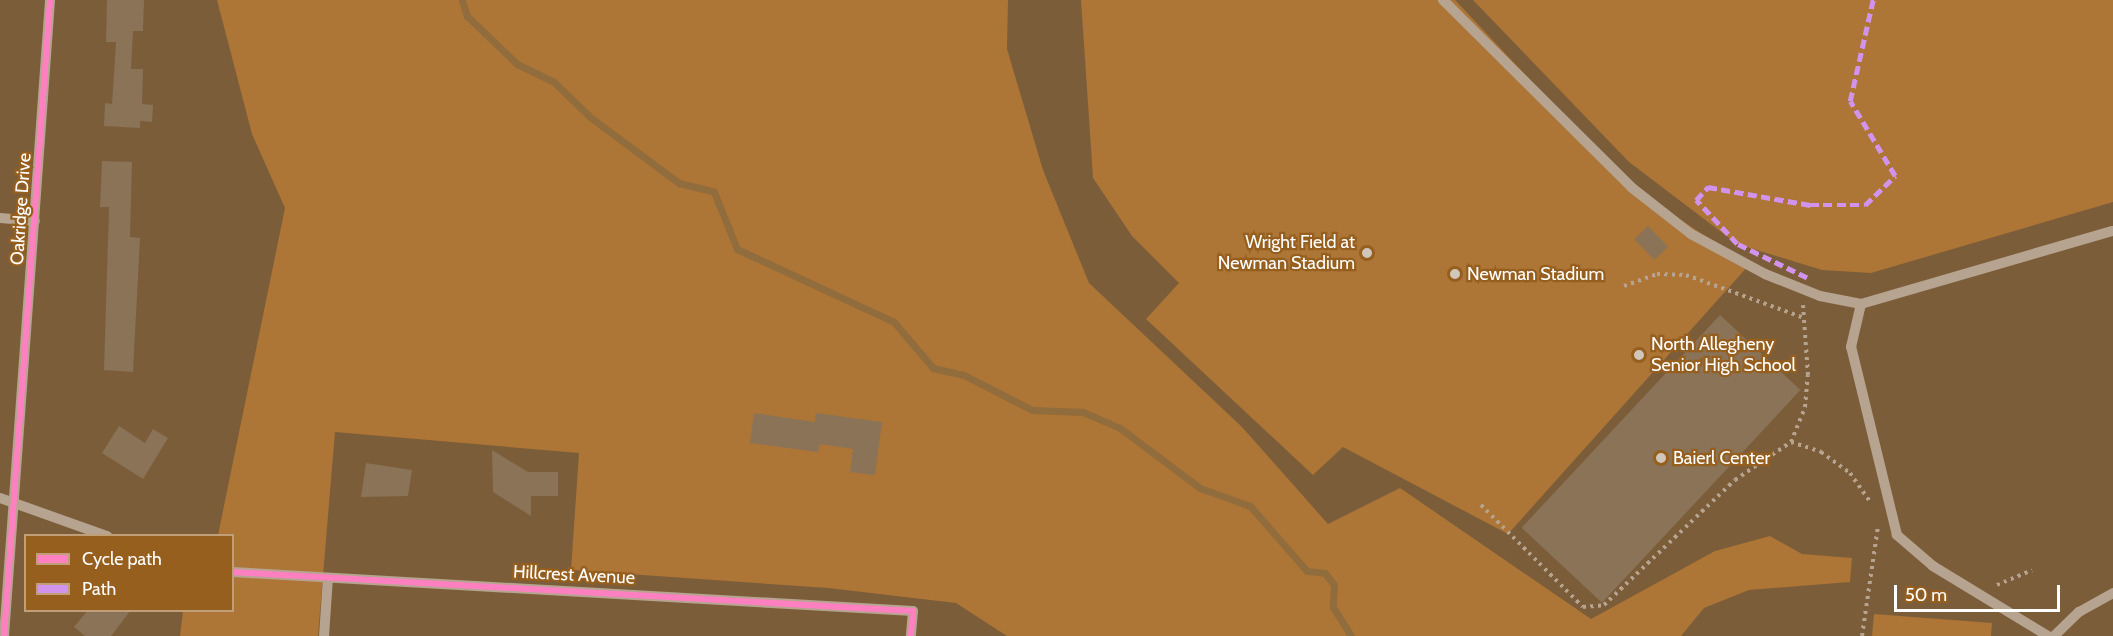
<!DOCTYPE html>
<style>
body{margin:0}
#map{position:relative;width:2113px;height:636px;overflow:hidden;background:#7b5d39;font-family:Cabin,sans-serif}
div>[style]{position:absolute}
.green>*{inset:0;background:#ad7536}
.stream>*{height:7px;margin:-3.5px;padding:0 3.5px;transform-origin:3.5px;border-radius:3.5px;background:#916c3d}
.building>*{inset:0;background:#8b7357;transform-origin:0 0}
.path>*{height:4px;margin-top:-2px;transform-origin:0;background:repeating-linear-gradient(90deg,#b6a490 0 3px,transparent 0 7.5px)}
.minor>*{height:10px;margin:-5px;padding:0 5px;transform-origin:5px;border-radius:5px;background:#b6a490}
.quiet>*{height:4.5px;margin-top:-2.25px;transform-origin:0;background:repeating-linear-gradient(90deg,#d193ec 0 9px,transparent 0 13.5px)}
.cycleway>*{height:6px;margin:-3px;padding:0 3px;transform-origin:3px;border-radius:3px;background:#ff80c0}
.dots>*{width:16px;height:16px;translate:-50% -50%;box-sizing:border-box;border:3px solid #965f1e;border-radius:50%}
span{translate:-50% -50%;white-space:nowrap;text-align:center;line-height:1.15;-webkit-text-stroke:4.5px #965f1e;paint-order:stroke}
.street-label{font-size:18px;color:#fff}
.poi-label{font-size:18px;color:#fff}
.right{translate:-100% -50%;text-align:right}
.left{translate:0 -50%;text-align:left}
.legend{position:absolute;left:24px;top:534px;width:210px;height:78px;box-sizing:border-box;background:#965f1e;border:2px solid #c09f78;margin:0;padding:8px 10px;list-style:none;font-size:18px;color:#fff}
.legend li{display:flex;align-items:center;gap:12px;height:30px}
.legend b{width:30px;border:2px solid #c09f78}
.scale{position:absolute;left:1894px;top:585px;width:166px;height:27px;box-sizing:border-box;border:3px solid #fff;border-top:0;padding-left:8px;font-size:18px;line-height:21px;white-space:nowrap;color:#fff;-webkit-text-stroke:4px #965f1e;paint-order:stroke}
</style>
<div id="map">
<div class="green">
<i style="clip-path:polygon(217px 0,1008px 0,1007px 49px,1043px 170px,1089px 283px,1242px 427px,1328px 524px,1400px 488px,1591px 619px,1715px 551px,1770px 536px,1802px 554px,1852px 558px,1850px 582px,1749px 590px,1704px 608px,1681px 636px,1007px 636px,956px 603px,828px 588px,571px 570px,579px 453px,335px 432px,318px 636px,180px 636px,183px 611px,232px 610px,232px 536px,218px 535px,285px 208px,252px 134px)"></i>
<i style="clip-path:polygon(1081px 0,1455px 0,1631px 187px,1749px 265px,1508px 534px,1343px 447px,1313px 475px,1146px 319px,1179px 283px,1132px 236px,1093px 178px)"></i>
<i style="clip-path:polygon(1473px 0,2113px 0,2113px 202px,1871px 273px,1822px 270px,1737px 244px,1629px 162px)"></i>
<i style="clip-path:polygon(1874px 614px,1992px 623px,1991px 636px,1872px 636px)"></i>
</div>
<div class="stream">
<i style="left:462px;top:0;width:17px;rotate:73deg"></i>
<i style="left:467px;top:16px;width:69px;rotate:43.8deg"></i>
<i style="left:517px;top:64px;width:41px;rotate:25.9deg"></i>
<i style="left:554px;top:82px;width:50px;rotate:44.2deg"></i>
<i style="left:590px;top:117px;width:111px;rotate:36.6deg"></i>
<i style="left:679px;top:183px;width:36px;rotate:14deg"></i>
<i style="left:714px;top:192px;width:61px;rotate:68deg"></i>
<i style="left:737px;top:249px;width:173px;rotate:24.9deg"></i>
<i style="left:894px;top:322px;width:60px;rotate:49.7deg"></i>
<i style="left:933px;top:368px;width:32px;rotate:13deg"></i>
<i style="left:964px;top:375px;width:76px;rotate:27.2deg"></i>
<i style="left:1032px;top:410px;width:51px;rotate:2.2deg"></i>
<i style="left:1083px;top:412px;width:40px;rotate:23.4deg"></i>
<i style="left:1120px;top:428px;width:100px;rotate:36.9deg"></i>
<i style="left:1200px;top:488px;width:53px;rotate:19.8deg"></i>
<i style="left:1250px;top:506px;width:86px;rotate:48.8deg"></i>
<i style="left:1307px;top:571px;width:18px;rotate:6deg"></i>
<i style="left:1325px;top:573px;width:15px;rotate:53deg"></i>
<i style="left:1334px;top:585px;width:22px;rotate:93deg"></i>
<i style="left:1333px;top:607px;width:34px;rotate:58deg"></i>
</div>
<div class="building">
<i style="clip-path:polygon(107px 0,144px 0,143px 31px,133px 31px,131px 69px,143px 69px,142px 104px,153px 105px,152px 122px,140px 121px,140px 128px,104px 126px,105px 103px,112px 104px,116px 42px,106px 42px)"></i>
<i style="clip-path:polygon(102px 161px,132px 162px,130px 237px,140px 238px,133px 372px,104px 370px,109px 207px,100px 207px)"></i>
<i style="left:1648px;top:226px;width:29px;height:19px;rotate:46deg"></i>
<i style="left:1720px;top:315px;width:110px;height:291px;rotate:43deg"></i>
<i style="clip-path:polygon(754px 413px,815px 422px,816px 413px,882px 422px,875px 475px,850px 472px,853px 449px,820px 444px,818px 452px,750px 443px)"></i>
<i style="clip-path:polygon(119px 426px,145px 443px,153px 429px,168px 438px,143px 479px,102px 453px)"></i>
<i style="clip-path:polygon(492px 450px,528px 472px,558px 472px,558px 496px,531px 496px,531px 516px,493px 492px)"></i>
<i style="clip-path:polygon(366px 463px,412px 470px,408px 496px,361px 497px)"></i>
<i style="clip-path:polygon(88px 610px,131px 610px,111px 636px,85px 636px,74px 627px)"></i>
</div>
<div class="path">
<i style="left:1624px;top:286px;width:35px;rotate:-20deg"></i>
<i style="left:1657px;top:274px;width:29px;rotate:2deg"></i>
<i style="left:1686px;top:275px;width:126px;rotate:20deg"></i>
<i style="left:1791px;top:442px;width:32px;rotate:18deg"></i>
<i style="left:1821px;top:452px;width:36px;rotate:36deg"></i>
<i style="left:1850px;top:473px;width:37px;rotate:55deg"></i>
<i style="left:1481px;top:505px;width:144px;rotate:45deg"></i>
<i style="left:1583px;top:607px;width:21px;rotate:-5deg"></i>
<i style="left:1604px;top:605px;width:181px;rotate:-43.7deg"></i>
<i style="left:1735px;top:480px;width:68px;rotate:-34.2deg"></i>
<i style="left:1791px;top:442px;width:38px;rotate:-68deg"></i>
<i style="left:1805px;top:407px;width:32px;rotate:-85deg"></i>
<i style="left:1808px;top:375px;width:70px;rotate:-94.1deg"></i>
<i style="left:1997px;top:585px;width:38px;rotate:-23deg"></i>
<i style="left:1862px;top:636px;width:111px;rotate:-81.7deg"></i>
</div>
<div class="minor">
<i style="left:1443px;top:0;width:265px;rotate:44.8deg"></i>
<i style="left:1631px;top:187px;width:76px;rotate:38.1deg"></i>
<i style="left:1691px;top:234px;width:84px;rotate:28.4deg"></i>
<i style="left:1765px;top:274px;width:59px;rotate:21.8deg"></i>
<i style="left:1820px;top:296px;width:42px;rotate:11deg"></i>
<i style="left:0;top:218px;width:35px;rotate:5deg"></i>
<i style="left:0;top:498px;width:114px;rotate:19.6deg"></i>
<i style="left:232px;top:572px;width:682px;rotate:3.28deg"></i>
<i style="left:913px;top:611px;width:25px;rotate:95deg"></i>
<i style="left:4px;top:636px;width:638px;rotate:-85.86deg"></i>
<i style="left:324px;top:636px;width:58px;rotate:-86.1deg"></i>
<i style="left:2048px;top:636px;width:135px;rotate:-148.7deg"></i>
<i style="left:1933px;top:566px;width:48px;rotate:-139.3deg"></i>
<i style="left:1897px;top:535px;width:194px;rotate:-103.7deg"></i>
<i style="left:1851px;top:347px;width:44px;rotate:-76.9deg"></i>
<i style="left:1861px;top:304px;width:262px;rotate:-16.2deg"></i>
<i style="left:2054px;top:636px;width:35px;rotate:-44deg"></i>
<i style="left:2079px;top:612px;width:39px;rotate:-29deg"></i>
</div>
<div class="quiet">
<i style="left:1807px;top:278px;width:78px;rotate:-154.1deg"></i>
<i style="left:1737px;top:244px;width:60px;rotate:-133deg"></i>
<i style="left:1696px;top:200px;width:18px;rotate:-47deg"></i>
<i style="left:1708px;top:187px;width:104px;rotate:10deg"></i>
<i style="left:1810px;top:205px;width:55px"></i>
<i style="left:1865px;top:205px;width:42px;rotate:-44deg"></i>
<i style="left:1895px;top:176px;width:87px;rotate:-121deg"></i>
<i style="left:1850px;top:101px;width:104px;rotate:-77.2deg"></i>
</div>
<div class="cycleway">
<i style="left:232px;top:572px;width:682px;rotate:3.28deg"></i>
<i style="left:913px;top:611px;width:25px;rotate:95deg"></i>
<i style="left:4px;top:636px;width:638px;rotate:-85.86deg"></i>
</div>
<div class="dots">
<i style="left:1367px;top:253px;background:#d1c6ba"></i>
<i style="left:1455px;top:274px;background:#d1c6ba"></i>
<i style="left:1639px;top:355px;background:#d1c6ba"></i>
<i style="left:1661px;top:458px;background:#d1c6ba"></i>
</div>
<div class="street-label">
<span style="left:21px;top:209px;rotate:-86deg">Oakridge Drive</span>
<span style="left:574px;top:575px;rotate:3deg">Hillcrest Avenue</span>
</div>
<div class="poi-label">
<span class="right" style="left:1355px;top:253px">Wright Field at<br>Newman Stadium</span>
<span class="left" style="left:1467px;top:274px">Newman Stadium</span>
<span class="left" style="left:1651px;top:355px">North Allegheny<br>Senior High School</span>
<span class="left" style="left:1673px;top:458px">Baierl Center</span>
</div>
<ul class="legend">
<li><b style="height:8px;background:#ff80c0"></b>Cycle path</li>
<li><b style="height:8px;background:#d193ec"></b>Path</li>
</ul>
<div class="scale">50 m</div>
</div>
